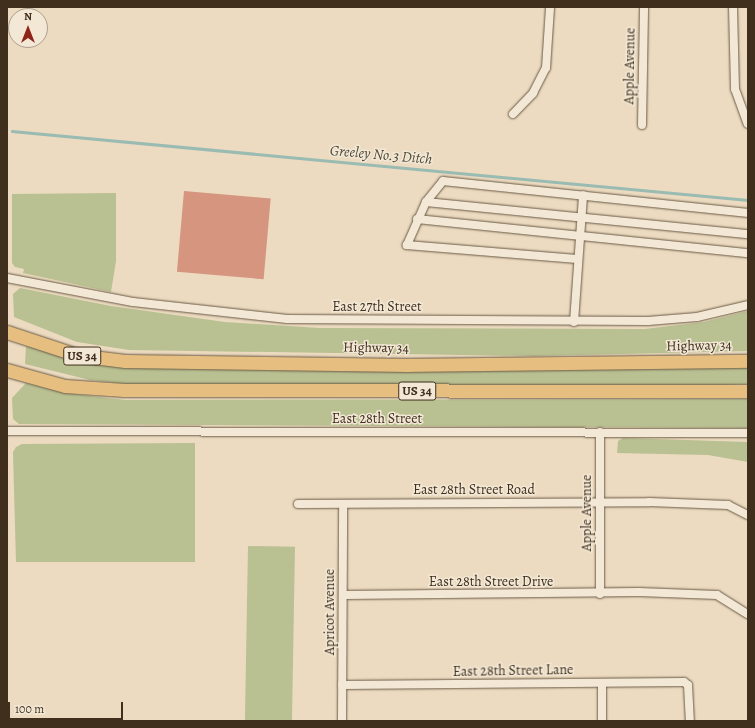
<!DOCTYPE html>
<style>
body{margin:0}
#map{position:relative;width:755px;height:728px;overflow:hidden;background:#ecdbc0;font-family:Alegreya,serif}
div>[style]{position:absolute}
.green>*{inset:0;background:#b9c091;transform-origin:0 0}
.stream>*{height:2.5px;margin:-1.25px;padding:0 1.25px;transform-origin:1.25px;border-radius:1.25px;background:#99bbb2}
.building>*{inset:0;background:#d5957e;transform-origin:0 0}
.roads{filter:drop-shadow(0 0 1px #6a5a45) drop-shadow(0 0 1px #6a5a45)}
.minor>*{height:8px;margin:-4px;padding:0 4px;transform-origin:4px;border-radius:4px;background:#f3e8d6}
.trunk>*{height:13px;margin:-6.5px;padding:0 6.5px;transform-origin:6.5px;border-radius:6.5px;background:#e6be80}
span{translate:-50% -50%;white-space:nowrap;text-align:center;line-height:1.15;-webkit-text-stroke:3px #f3e8d6;paint-order:stroke}
.shield-label span{padding:1px 3px;background:#f3e8d6;border:1px solid;border-radius:3px;-webkit-text-stroke-width:0}
.shield-label{font-size:13px;color:#3f2f1c;font-weight:700}
.street-label{font-size:14px;color:#3f2f1c}
.water-label{font-size:15px;color:#514b3a;font-style:italic}
.frame{position:absolute;inset:0;border:8px solid #3f2f1c;pointer-events:none}
.north{position:absolute;left:8px;top:8px;width:40px;height:40px;box-sizing:border-box;background:#f3e8d6;border:1px solid #ab9e8c;border-radius:50%;rotate:0deg;font-size:11px;font-weight:700;line-height:16px;text-align:center;color:#3f2f1c}
.north::after{content:'';display:block;margin:auto;width:14px;height:18px;background:#8f2418;clip-path:polygon(50% 0,100% 100%,50% 72%,0 100%)}
.scale{position:absolute;left:8px;top:702px;width:115px;height:18px;box-sizing:border-box;border:2px solid #3f2f1c;border-top:0;padding-left:5px;font-size:12px;line-height:14px;white-space:nowrap;color:#3f2f1c;-webkit-text-stroke:3px #f3e8d6;paint-order:stroke}
</style>
<div id="map">
<div class="green">
<i style="clip-path:polygon(116px 193px,116px 261px,111px 292px,23px 273px,24px 269px,15px 267px,12px 263px,12px 194px)"></i>
<i style="clip-path:polygon(20px 288px,111px 306px,225px 322px,319px 328px,645px 329px,704px 322px,748px 311px,748px 351px,534px 356px,129px 350px,77px 342px,14px 317px,13px 294px)"></i>
<i style="clip-path:polygon(26px 346px,83px 362px,748px 367px,748px 384px,680px 387px,135px 385px,90px 380px,25px 364px)"></i>
<i style="clip-path:polygon(26px 383px,65px 393px,125px 400px,748px 399px,748px 428px,19px 424px,13px 419px,12px 398px)"></i>
<i style="clip-path:polygon(623px 438px,748px 442px,748px 462px,708px 455px,617px 453px,618px 441px)"></i>
<i style="clip-path:polygon(195px 443px,195px 562px,16px 562px,13px 452px,16px 447px,22px 444px)"></i>
<i style="left:248px;top:546px;width:47px;height:175px;rotate:1deg"></i>
</div>
<div class="stream">
<i style="left:12px;top:131px;width:739px;rotate:5.36deg"></i>
</div>
<div class="building">
<i style="left:184px;top:191px;width:87px;height:81px;rotate:5deg"></i>
</div>
<div class="roads">
<div class="minor">
<i style="left:733px;top:7px;width:82px;rotate:88.6deg"></i>
<i style="left:735px;top:89px;width:37px;rotate:70deg"></i>
<i style="left:513px;top:114px;width:29px;rotate:-46deg"></i>
<i style="left:533px;top:93px;width:28px;rotate:-63deg"></i>
<i style="left:546px;top:68px;width:61px;rotate:-86.2deg"></i>
<i style="left:642px;top:125px;width:118px;rotate:-89deg"></i>
<i style="left:426px;top:202px;width:324px;rotate:5.7deg"></i>
<i style="left:417px;top:219px;width:333px;rotate:5.9deg"></i>
<i style="left:577px;top:259px;width:171px;rotate:-175.3deg"></i>
<i style="left:407px;top:245px;width:47px;rotate:-66.2deg"></i>
<i style="left:426px;top:202px;width:27px;rotate:-51deg"></i>
<i style="left:443px;top:181px;width:307px;rotate:6deg"></i>
<i style="left:7px;top:278px;width:128px;rotate:10.8deg"></i>
<i style="left:133px;top:302px;width:155px;rotate:6.3deg"></i>
<i style="left:287px;top:319px;width:361px;rotate:0.3deg"></i>
<i style="left:648px;top:321px;width:49px;rotate:-4.7deg"></i>
<i style="left:697px;top:317px;width:52px;rotate:-13.2deg"></i>
<i style="left:574px;top:322px;width:127px;rotate:-85.9deg"></i>
<i style="left:7px;top:431px;width:741px;rotate:0.15deg"></i>
<i style="left:600px;top:432px;width:162px;rotate:90deg"></i>
<i style="left:298px;top:504px;width:351px;rotate:-0.3deg"></i>
<i style="left:649px;top:502px;width:79px;rotate:2.2deg"></i>
<i style="left:728px;top:505px;width:22px;rotate:27deg"></i>
<i style="left:343px;top:595px;width:296px;rotate:-0.6deg"></i>
<i style="left:639px;top:592px;width:78px;rotate:2.2deg"></i>
<i style="left:717px;top:595px;width:36px;rotate:32deg"></i>
<i style="left:342px;top:685px;width:342px;rotate:-0.5deg"></i>
<i style="left:684px;top:682px;width:5px;rotate:37deg"></i>
<i style="left:688px;top:685px;width:36px;rotate:87deg"></i>
<i style="left:342px;top:721px;width:217px;rotate:-89.7deg"></i>
<i style="left:602px;top:721px;width:38px;rotate:-90deg"></i>
</div>
<div class="trunk">
<i style="left:7px;top:332px;width:74px;rotate:18.2deg"></i>
<i style="left:77px;top:355px;width:48px;rotate:7.1deg"></i>
<i style="left:125px;top:361px;width:283px;rotate:0.8deg"></i>
<i style="left:408px;top:365px;width:340px;rotate:-0.7deg"></i>
<i style="left:7px;top:370px;width:60px;rotate:15.4deg"></i>
<i style="left:65px;top:386px;width:59px;rotate:3.9deg"></i>
<i style="left:124px;top:390px;width:624px;rotate:0.09deg"></i>
</div>
</div>
<div class="shield-label">
<span style="left:82px;top:356px">US 34</span>
<span style="left:417px;top:391px">US 34</span>
</div>
<div class="street-label">
<span style="left:630px;top:66px;rotate:-89deg">Apple Avenue</span>
<span style="left:377px;top:307px">East 27th Street</span>
<span style="left:699px;top:346px;rotate:-1deg">Highway 34</span>
<span style="left:376px;top:348px;rotate:1deg">Highway 34</span>
<span style="left:377px;top:419px">East 28th Street</span>
<span style="left:474px;top:490px">East 28th Street Road</span>
<span style="left:587px;top:513px;rotate:-90deg">Apple Avenue</span>
<span style="left:491px;top:582px">East 28th Street Drive</span>
<span style="left:330px;top:612px;rotate:-90deg">Apricot Avenue</span>
<span style="left:513px;top:671px;rotate:-1deg">East 28th Street Lane</span>
</div>
<div class="water-label">
<span style="left:381px;top:155px;rotate:5deg">Greeley No.3 Ditch</span>
</div>
<div class="frame"></div>
<div class="north">N</div>
<div class="scale">100 m</div>
</div>
